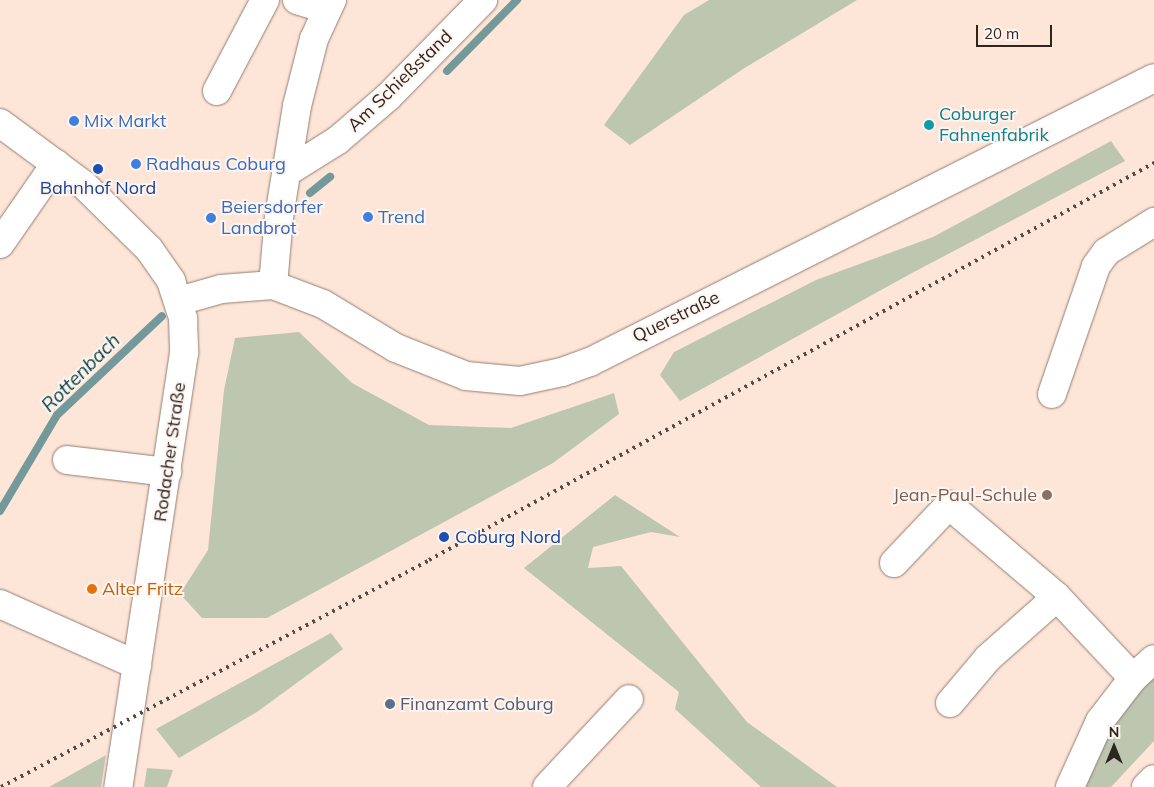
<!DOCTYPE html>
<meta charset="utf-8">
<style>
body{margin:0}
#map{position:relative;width:1154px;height:787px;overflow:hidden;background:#fde5d7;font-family:Mulish,sans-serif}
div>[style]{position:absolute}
.green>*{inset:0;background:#bdc7b0}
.stream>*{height:8px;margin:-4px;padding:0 4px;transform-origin:4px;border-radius:4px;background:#73999a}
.roads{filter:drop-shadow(0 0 1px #937e71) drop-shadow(0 0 1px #937e71)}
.minor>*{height:28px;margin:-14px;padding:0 14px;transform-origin:14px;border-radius:14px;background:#fff}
.rail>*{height:4px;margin-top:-2px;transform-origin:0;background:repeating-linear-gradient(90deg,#564a44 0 2.5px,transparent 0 7.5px)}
.dots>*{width:14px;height:14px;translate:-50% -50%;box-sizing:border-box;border:2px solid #fff5f0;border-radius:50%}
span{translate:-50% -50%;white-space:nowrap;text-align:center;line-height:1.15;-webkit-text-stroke:4px #fff5f0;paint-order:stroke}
.street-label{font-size:18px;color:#2d2520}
.culture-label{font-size:18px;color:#0d838f}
.left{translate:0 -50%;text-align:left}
.shop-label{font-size:18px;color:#366cbe}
.transit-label{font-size:18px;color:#164399}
.education-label{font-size:18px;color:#785e54}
.right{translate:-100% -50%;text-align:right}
.food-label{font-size:18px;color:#c56008}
.service-label{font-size:18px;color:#4e5e75}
.water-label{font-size:19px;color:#003e40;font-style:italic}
.north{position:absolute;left:1089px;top:722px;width:50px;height:50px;-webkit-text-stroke:4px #fff5f0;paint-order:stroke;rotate:0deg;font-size:14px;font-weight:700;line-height:20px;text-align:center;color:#2d2520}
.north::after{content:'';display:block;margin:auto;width:18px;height:22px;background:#2d2520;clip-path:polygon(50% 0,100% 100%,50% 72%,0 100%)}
.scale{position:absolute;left:976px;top:25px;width:76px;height:22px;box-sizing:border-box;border:2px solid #2d2520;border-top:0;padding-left:6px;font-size:15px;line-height:18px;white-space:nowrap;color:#2d2520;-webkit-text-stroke:4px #fff5f0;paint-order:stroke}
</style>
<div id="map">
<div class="green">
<i style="clip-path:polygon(709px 0,857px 0,743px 69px,630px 145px,604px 125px,684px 15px)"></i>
<i style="clip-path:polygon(1111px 141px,1125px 161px,912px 273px,680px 401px,660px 375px,674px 352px,816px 280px,933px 237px)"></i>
<i style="clip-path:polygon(299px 332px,352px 383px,429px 425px,511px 428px,614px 393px,619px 414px,553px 463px,267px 618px,202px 618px,180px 594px,208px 550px,224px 390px,235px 338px)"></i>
<i style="clip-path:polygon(615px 495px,680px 537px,651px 532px,593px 547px,588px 568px,621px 566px,747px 722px,837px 787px,761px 787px,675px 709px,679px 692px,524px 568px)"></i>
<i style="clip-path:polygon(331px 633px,343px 649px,257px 712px,179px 758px,156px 729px)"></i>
<i style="clip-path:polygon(1154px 677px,1154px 741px,1111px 787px,1084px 787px,1111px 723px)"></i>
<i style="clip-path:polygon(106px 755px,101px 787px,49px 787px)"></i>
<i style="clip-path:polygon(147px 768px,173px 770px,167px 787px,144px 787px)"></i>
</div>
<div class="stream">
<i style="left:447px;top:71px;width:100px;rotate:-45.4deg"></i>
<i style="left:310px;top:193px;width:26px;rotate:-39deg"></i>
<i style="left:0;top:511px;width:112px;rotate:-59.3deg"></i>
<i style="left:57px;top:415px;width:144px;rotate:-43.3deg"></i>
</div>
<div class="roads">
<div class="minor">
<i style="left:297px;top:0;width:30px;rotate:17deg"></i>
<i style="left:217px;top:91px;width:103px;rotate:-62.2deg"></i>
<i style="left:0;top:123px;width:104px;rotate:36.4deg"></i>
<i style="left:84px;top:185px;width:91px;rotate:44.6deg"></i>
<i style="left:149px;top:249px;width:39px;rotate:55deg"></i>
<i style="left:171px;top:281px;width:40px;rotate:72deg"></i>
<i style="left:183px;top:319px;width:34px;rotate:88deg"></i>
<i style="left:184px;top:353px;width:439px;rotate:98.6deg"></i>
<i style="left:287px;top:172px;width:60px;rotate:-32.1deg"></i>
<i style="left:338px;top:140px;width:66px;rotate:-40.7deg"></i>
<i style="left:388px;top:97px;width:136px;rotate:-45.6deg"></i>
<i style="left:0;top:244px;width:98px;rotate:-55.3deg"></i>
<i style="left:273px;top:285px;width:68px;rotate:-85deg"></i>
<i style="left:279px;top:217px;width:112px;rotate:-80.8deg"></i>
<i style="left:297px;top:106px;width:69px;rotate:-75.8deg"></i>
<i style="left:314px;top:39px;width:43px;rotate:-65.2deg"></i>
<i style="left:179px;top:301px;width:44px;rotate:-15.9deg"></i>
<i style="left:221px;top:289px;width:52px;rotate:-4.4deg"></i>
<i style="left:273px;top:285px;width:53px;rotate:20.8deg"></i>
<i style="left:323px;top:304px;width:85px;rotate:31.1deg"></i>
<i style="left:396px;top:348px;width:75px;rotate:21.8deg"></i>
<i style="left:466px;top:376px;width:54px;rotate:5.3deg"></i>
<i style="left:520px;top:381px;width:43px;rotate:-12.1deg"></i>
<i style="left:562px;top:372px;width:30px;rotate:-20deg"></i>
<i style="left:590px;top:362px;width:631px;rotate:-26.73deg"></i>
<i style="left:1052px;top:394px;width:135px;rotate:-71deg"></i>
<i style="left:1096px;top:266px;width:17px;rotate:-54deg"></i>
<i style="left:1106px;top:252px;width:57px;rotate:-32deg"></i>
<i style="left:67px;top:460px;width:101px;rotate:6.8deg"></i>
<i style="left:894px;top:563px;width:80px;rotate:-46.5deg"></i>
<i style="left:949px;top:505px;width:142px;rotate:40.4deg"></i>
<i style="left:1057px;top:597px;width:111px;rotate:46.8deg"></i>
<i style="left:0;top:604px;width:150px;rotate:24deg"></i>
<i style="left:950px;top:703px;width:59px;rotate:-49.8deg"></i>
<i style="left:988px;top:658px;width:92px;rotate:-41.5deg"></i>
<i style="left:547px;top:787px;width:120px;rotate:-47deg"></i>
<i style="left:1070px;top:787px;width:72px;rotate:-65.6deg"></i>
<i style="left:1100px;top:721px;width:54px;rotate:-52.5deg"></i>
<i style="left:1133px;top:678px;width:28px;rotate:-42deg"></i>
<i style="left:1146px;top:787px;width:11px;rotate:-45deg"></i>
</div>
</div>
<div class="rail">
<i style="left:1px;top:787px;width:484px;rotate:-27.9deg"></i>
<i style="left:429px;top:560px;width:827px;rotate:-28.7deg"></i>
</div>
<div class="dots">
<i style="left:74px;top:121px;background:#3f7fe0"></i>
<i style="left:929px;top:125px;background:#0f9aa8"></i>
<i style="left:136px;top:164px;background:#3f7fe0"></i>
<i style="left:98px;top:169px;background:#1a4fb4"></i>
<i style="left:368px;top:217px;background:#3f7fe0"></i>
<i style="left:211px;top:218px;background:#3f7fe0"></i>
<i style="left:1047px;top:495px;background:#8d6e63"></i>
<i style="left:444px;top:537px;background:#1a4fb4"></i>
<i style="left:92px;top:589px;background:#e8710a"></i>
<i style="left:390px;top:704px;background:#5c6f8a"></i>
</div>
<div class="street-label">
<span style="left:400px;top:81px;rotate:-44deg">Am Schießstand</span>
<span style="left:676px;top:317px;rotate:-26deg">Querstraße</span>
<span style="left:170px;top:452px;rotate:-82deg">Rodacher Straße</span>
</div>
<div class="culture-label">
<span class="left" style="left:939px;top:125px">Coburger<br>Fahnenfabrik</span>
</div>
<div class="shop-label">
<span class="left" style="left:84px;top:121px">Mix Markt</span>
<span class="left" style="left:146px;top:164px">Radhaus Coburg</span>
<span class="left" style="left:221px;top:218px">Beiersdorfer<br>Landbrot</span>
<span class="left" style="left:378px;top:217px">Trend</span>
</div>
<div class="transit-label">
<span style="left:98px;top:188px">Bahnhof Nord</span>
<span class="left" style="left:455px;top:537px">Coburg Nord</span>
</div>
<div class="education-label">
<span class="right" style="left:1037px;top:495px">Jean-Paul-Schule</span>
</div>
<div class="food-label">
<span class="left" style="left:102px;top:589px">Alter Fritz</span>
</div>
<div class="service-label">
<span class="left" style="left:400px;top:704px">Finanzamt Coburg</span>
</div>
<div class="water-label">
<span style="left:81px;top:373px;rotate:-45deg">Rottenbach</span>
</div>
<div class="north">N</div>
<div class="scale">20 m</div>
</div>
